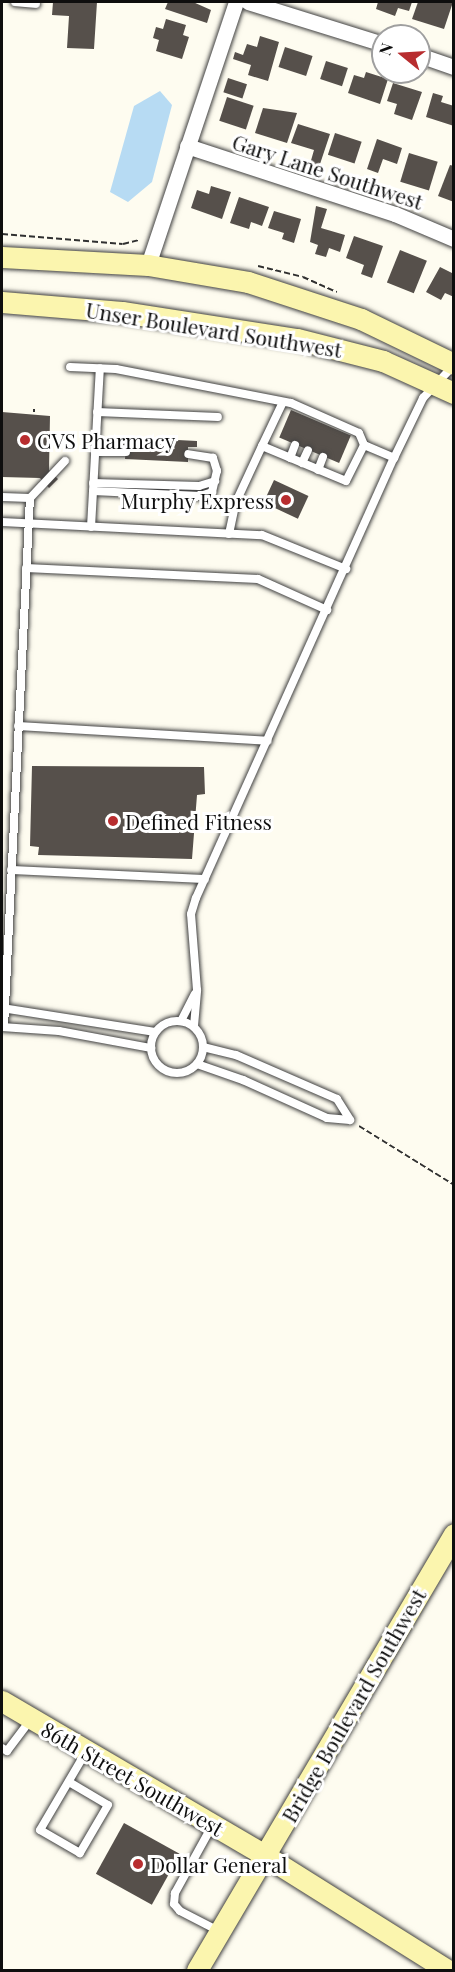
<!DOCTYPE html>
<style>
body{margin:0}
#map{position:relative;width:455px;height:1972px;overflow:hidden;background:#fefcf0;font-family:"Playfair Display",serif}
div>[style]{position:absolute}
.water>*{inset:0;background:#b7dbf3}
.building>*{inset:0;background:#56504b;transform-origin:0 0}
.path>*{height:2px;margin-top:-1px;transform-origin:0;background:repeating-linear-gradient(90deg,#303030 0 6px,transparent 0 9px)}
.roads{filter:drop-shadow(0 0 2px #414141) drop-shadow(0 0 2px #414141)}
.lane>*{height:8px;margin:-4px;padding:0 4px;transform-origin:4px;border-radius:4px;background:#fff}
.lane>.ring{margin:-4px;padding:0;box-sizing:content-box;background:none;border:8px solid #fff;border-radius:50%}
.street>*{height:15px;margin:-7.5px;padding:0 7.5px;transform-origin:7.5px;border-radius:7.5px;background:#fff}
.secondary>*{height:21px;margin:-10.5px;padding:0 10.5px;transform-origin:10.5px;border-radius:10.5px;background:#fbf5ae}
.dots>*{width:16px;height:16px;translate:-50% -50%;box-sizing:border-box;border:3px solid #fff;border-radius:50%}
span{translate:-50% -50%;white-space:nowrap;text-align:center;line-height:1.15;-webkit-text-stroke:6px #fff;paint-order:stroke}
.street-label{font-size:21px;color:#0e0e0e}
.poi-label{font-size:21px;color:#0e0e0e}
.left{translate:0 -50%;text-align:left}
.right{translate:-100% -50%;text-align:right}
.frame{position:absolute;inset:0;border:3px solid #0e0e0e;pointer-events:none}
.north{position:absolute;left:371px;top:24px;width:60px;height:60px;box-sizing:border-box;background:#fff;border:2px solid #9f9f9f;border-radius:50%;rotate:288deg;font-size:16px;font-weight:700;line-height:24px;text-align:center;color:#0e0e0e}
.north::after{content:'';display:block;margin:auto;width:21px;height:27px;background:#b82d2f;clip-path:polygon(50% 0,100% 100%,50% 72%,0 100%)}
</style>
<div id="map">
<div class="water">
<i style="clip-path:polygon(160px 91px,172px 105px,152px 182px,128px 202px,110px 192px,134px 106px)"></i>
</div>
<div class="building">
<i style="clip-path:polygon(53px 2px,97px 2px,94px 49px,67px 48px,69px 16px,52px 15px)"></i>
<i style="clip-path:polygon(168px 2px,193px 2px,211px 10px,207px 23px,165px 9px)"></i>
<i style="clip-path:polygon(378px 2px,412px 2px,409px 11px,398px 8px,395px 16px,376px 9px)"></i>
<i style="clip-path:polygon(418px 2px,453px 2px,444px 29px,412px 19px)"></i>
<i style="clip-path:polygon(166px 19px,186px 25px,183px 35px,189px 37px,182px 59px,156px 51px,159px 40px,153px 38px,156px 27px,163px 29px)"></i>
<i style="clip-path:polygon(260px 36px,279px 42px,268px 81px,248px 75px,251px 65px,233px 59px,235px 52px,243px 55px,247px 44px,257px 47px)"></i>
<i style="left:285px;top:47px;width:29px;height:21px;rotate:18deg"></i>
<i style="left:326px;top:61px;width:23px;height:19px;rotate:18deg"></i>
<i style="clip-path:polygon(366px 72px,388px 79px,380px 104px,348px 93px,354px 75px,364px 78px)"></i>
<i style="left:228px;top:78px;width:20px;height:15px;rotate:18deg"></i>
<i style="clip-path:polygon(393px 83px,422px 92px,412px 120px,394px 114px,397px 104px,387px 101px)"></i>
<i style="clip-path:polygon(433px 93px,443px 96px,441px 102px,454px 106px,454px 126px,426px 117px)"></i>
<i style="left:227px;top:97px;width:28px;height:25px;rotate:18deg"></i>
<i style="clip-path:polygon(263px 108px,297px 113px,287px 143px,255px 133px)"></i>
<i style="clip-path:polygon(298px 124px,330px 134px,319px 167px,310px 164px,314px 150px,291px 143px)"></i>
<i style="left:335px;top:133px;width:28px;height:23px;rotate:18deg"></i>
<i style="clip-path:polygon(377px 139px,402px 148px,397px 164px,383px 159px,378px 173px,367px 169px)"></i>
<i style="left:409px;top:153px;width:30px;height:30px;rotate:17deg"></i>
<i style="clip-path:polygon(450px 165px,454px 166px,454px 202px,438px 196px)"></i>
<i style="clip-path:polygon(211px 186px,231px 192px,222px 219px,191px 208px,197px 190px,209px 194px)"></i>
<i style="clip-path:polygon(239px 197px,269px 207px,262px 226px,251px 222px,249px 229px,230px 223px)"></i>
<i style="clip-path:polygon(316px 206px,327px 209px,321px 228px,345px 235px,340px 252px,329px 248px,326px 257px,315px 254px,318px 245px,310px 242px)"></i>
<i style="clip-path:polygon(274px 211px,301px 219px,294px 243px,282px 239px,284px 233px,268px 228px)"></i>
<i style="clip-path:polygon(354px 236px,383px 246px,372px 278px,361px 274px,364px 265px,346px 258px)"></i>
<i style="left:400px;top:250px;width:29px;height:35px;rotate:22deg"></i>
<i style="clip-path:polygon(440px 267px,454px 274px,454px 297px,445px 293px,441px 300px,426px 292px)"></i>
<i style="left:291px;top:410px;width:65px;height:30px;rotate:23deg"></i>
<i style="clip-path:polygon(2px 412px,50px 416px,49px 470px,58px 479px,49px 488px,40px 478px,2px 477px)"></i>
<i style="clip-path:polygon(120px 437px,197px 441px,197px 447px,188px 447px,188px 462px,125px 459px,126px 446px,120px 445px)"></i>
<i style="left:274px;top:480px;width:38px;height:25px;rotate:25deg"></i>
<i style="clip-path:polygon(32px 766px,204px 767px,205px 794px,197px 795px,192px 859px,38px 855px,39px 847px,30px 846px)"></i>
<i style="left:124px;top:1823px;width:64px;height:58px;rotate:29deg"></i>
</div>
<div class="path">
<i style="left:2px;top:234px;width:121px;rotate:4.7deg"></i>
<i style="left:123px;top:244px;width:16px;rotate:-14deg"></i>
<i style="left:258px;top:266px;width:46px;rotate:13.7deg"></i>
<i style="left:303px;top:277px;width:37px;rotate:24deg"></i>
<i style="left:34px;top:412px;width:3px;rotate:-90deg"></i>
<i style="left:359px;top:1126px;width:112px;rotate:31.8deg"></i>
</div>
<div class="roads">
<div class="lane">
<i style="left:15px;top:2px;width:21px;rotate:5deg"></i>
<i style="left:70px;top:367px;width:46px;rotate:2.5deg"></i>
<i style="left:116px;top:369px;width:178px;rotate:11deg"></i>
<i style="left:291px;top:403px;width:74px;rotate:23.8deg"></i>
<i style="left:359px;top:433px;width:13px;rotate:67deg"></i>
<i style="left:364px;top:445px;width:33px;rotate:23deg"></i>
<i style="left:97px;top:412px;width:121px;rotate:2.4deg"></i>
<i style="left:262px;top:446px;width:47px;rotate:-64.5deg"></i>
<i style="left:95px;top:452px;width:31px"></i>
<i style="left:290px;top:458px;width:14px;rotate:-69deg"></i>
<i style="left:302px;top:463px;width:14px;rotate:-65deg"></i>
<i style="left:318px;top:470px;width:14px;rotate:-69deg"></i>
<i style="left:93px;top:483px;width:106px;rotate:1.6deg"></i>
<i style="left:199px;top:486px;width:17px;rotate:-17deg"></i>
<i style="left:93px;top:491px;width:107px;rotate:2.7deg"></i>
<i style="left:200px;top:496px;width:13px;rotate:-18deg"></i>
<i style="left:212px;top:492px;width:22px;rotate:-77deg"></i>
<i style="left:217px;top:471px;width:14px;rotate:-107deg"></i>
<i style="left:213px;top:458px;width:25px;rotate:-171deg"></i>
<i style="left:2px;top:497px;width:28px;rotate:2deg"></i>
<i style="left:2px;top:522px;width:260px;rotate:2.9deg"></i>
<i style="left:262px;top:535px;width:91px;rotate:22deg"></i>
<i style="left:91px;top:527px;width:159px;rotate:-86.8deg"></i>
<i style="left:229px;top:534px;width:33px;rotate:-78deg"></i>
<i style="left:236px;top:502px;width:62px;rotate:-65.1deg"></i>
<i style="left:262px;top:446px;width:91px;rotate:22.6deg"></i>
<i style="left:346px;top:481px;width:40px;rotate:-63.4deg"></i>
<i style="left:26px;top:568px;width:232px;rotate:2.7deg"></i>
<i style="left:258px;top:579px;width:76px;rotate:24.2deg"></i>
<i style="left:18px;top:726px;width:250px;rotate:3.4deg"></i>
<i style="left:11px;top:870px;width:194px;rotate:2.7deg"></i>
<i style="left:2px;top:1008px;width:155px;rotate:8.9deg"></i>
<i class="ring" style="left:151px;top:1021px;width:44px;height:44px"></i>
<i style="left:181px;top:1021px;width:30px;rotate:-63deg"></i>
<i style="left:194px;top:1026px;width:36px;rotate:-85deg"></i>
<i style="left:197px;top:990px;width:76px;rotate:-94.5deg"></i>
<i style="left:191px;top:914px;width:17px;rotate:-73deg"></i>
<i style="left:196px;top:898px;width:482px;rotate:-65.8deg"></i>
<i style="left:394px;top:458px;width:67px;rotate:-64.2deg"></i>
<i style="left:423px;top:398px;width:45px;rotate:-46.8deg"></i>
<i style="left:2px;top:1027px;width:57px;rotate:4deg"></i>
<i style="left:59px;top:1031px;width:94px;rotate:10.5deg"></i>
<i style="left:4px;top:1027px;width:530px;rotate:-87.19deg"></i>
<i style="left:30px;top:498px;width:51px;rotate:-46.6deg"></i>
<i style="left:203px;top:1047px;width:34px;rotate:14deg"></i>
<i style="left:236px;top:1055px;width:110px;rotate:23.5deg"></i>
<i style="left:337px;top:1099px;width:25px;rotate:58deg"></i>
<i style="left:197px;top:1064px;width:49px;rotate:19.2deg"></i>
<i style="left:243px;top:1080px;width:92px;rotate:24.3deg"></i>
<i style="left:327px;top:1118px;width:23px;rotate:5deg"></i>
<i style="left:2px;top:1748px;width:6px;rotate:31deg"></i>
<i style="left:7px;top:1751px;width:40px;rotate:-53deg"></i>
<i style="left:69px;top:1782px;width:45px;rotate:30.5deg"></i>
<i style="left:108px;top:1805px;width:56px;rotate:120.3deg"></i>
<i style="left:80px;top:1853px;width:46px;rotate:-150.1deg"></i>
<i style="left:40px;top:1830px;width:91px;rotate:-59.5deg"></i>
<i style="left:212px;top:1826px;width:77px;rotate:118.9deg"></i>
<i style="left:175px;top:1893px;width:11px;rotate:95deg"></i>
<i style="left:174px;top:1904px;width:9px;rotate:49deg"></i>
<i style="left:180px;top:1911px;width:42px;rotate:27.2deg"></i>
</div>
<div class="street">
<i style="left:248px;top:2px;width:141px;rotate:17.3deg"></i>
<i style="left:419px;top:55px;width:37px;rotate:19deg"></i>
<i style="left:187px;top:146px;width:219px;rotate:18.1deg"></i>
<i style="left:395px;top:214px;width:64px;rotate:23deg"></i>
<i style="left:148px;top:265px;width:277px;rotate:-71.5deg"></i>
</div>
<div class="secondary">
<i style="left:2px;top:257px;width:146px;rotate:3.1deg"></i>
<i style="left:148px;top:265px;width:101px;rotate:9.6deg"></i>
<i style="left:248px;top:282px;width:119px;rotate:18.1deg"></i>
<i style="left:361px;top:319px;width:103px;rotate:25.8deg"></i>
<i style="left:2px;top:302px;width:120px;rotate:4.8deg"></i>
<i style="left:122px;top:312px;width:177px;rotate:8.8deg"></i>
<i style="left:297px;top:339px;width:89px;rotate:14.3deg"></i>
<i style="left:383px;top:361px;width:78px;rotate:24.3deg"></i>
<i style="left:2px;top:1701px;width:304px;rotate:30.4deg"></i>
<i style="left:264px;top:1855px;width:216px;rotate:32.1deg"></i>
<i style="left:197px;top:1970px;width:506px;rotate:-59.48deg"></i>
</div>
</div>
<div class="dots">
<i style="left:25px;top:440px;background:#b82d2f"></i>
<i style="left:286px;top:500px;background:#b82d2f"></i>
<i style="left:113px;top:821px;background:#b82d2f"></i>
<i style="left:138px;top:1864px;background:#b82d2f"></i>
</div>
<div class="street-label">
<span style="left:328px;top:171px;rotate:18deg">Gary Lane Southwest</span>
<span style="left:214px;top:329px;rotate:9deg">Unser Boulevard Southwest</span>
<span style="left:353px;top:1705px;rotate:-60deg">Bridge Boulevard Southwest</span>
<span style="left:133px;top:1778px;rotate:30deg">86th Street Southwest</span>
</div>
<div class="poi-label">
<span class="left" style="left:37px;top:440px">CVS Pharmacy</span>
<span class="right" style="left:274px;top:500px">Murphy Express</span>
<span class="left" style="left:125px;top:821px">Defined Fitness</span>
<span class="left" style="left:150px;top:1864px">Dollar General</span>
</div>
<div class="frame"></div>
<div class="north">N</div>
</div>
